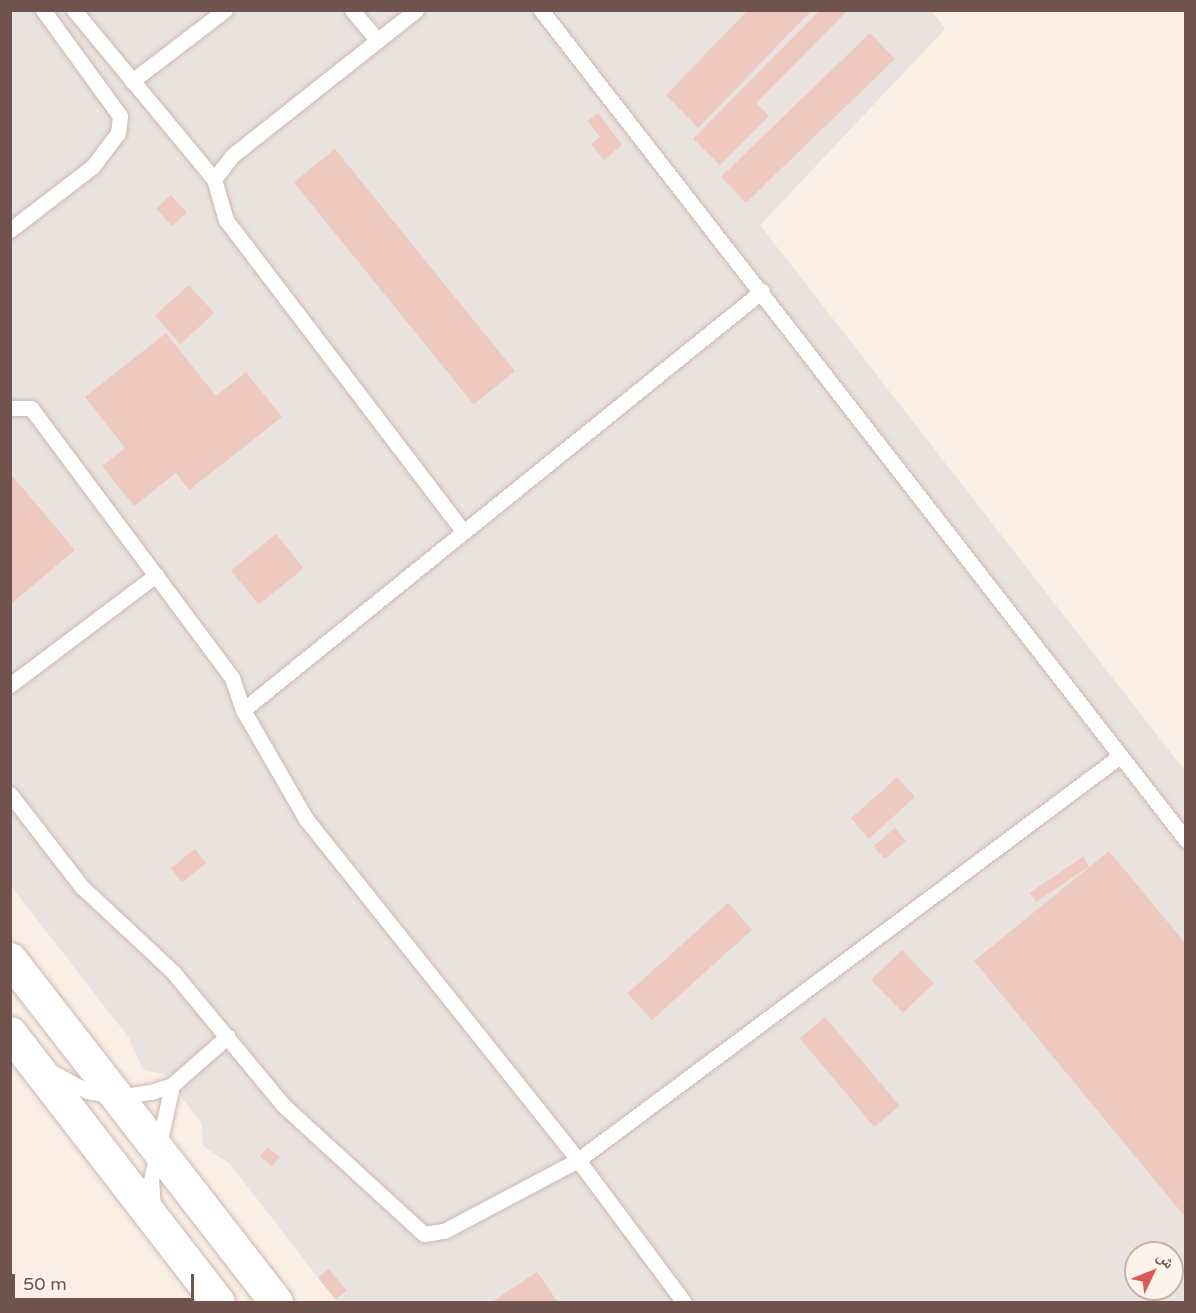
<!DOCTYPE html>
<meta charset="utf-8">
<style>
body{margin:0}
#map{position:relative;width:1196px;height:1313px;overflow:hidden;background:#faeee5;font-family:"Varela Round","Noto Naskh Arabic",sans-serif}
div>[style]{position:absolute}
.industrial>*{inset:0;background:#eae2df}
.building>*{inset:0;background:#edc9c0;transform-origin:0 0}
.roads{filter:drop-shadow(0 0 2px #cdb7b0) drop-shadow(0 0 2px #cdb7b0)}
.lane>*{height:15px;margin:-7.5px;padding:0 7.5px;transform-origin:7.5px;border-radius:7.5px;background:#fff}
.secondary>*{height:33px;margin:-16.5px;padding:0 16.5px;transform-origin:16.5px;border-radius:16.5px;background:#fff}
span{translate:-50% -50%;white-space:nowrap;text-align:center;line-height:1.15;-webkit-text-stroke:5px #fdf3eb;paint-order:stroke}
.frame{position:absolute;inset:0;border:12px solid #70534d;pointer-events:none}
.north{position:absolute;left:1124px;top:1241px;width:60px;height:60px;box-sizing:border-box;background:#fdf3eb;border:2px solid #c5b3ac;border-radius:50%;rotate:47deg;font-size:16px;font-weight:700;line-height:24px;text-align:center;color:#70534d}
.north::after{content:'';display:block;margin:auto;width:21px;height:27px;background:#d85a56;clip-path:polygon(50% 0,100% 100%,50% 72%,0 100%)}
.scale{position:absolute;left:12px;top:1274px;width:182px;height:27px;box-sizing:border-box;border:3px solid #70534d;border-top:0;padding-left:8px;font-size:18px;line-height:21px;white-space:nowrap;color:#70534d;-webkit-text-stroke:4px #fdf3eb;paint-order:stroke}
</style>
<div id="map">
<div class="industrial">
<i style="clip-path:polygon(evenodd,11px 11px,932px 11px,945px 29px,760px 225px,1185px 771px,1185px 1302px,337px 1302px,230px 1164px,203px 1146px,202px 1124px,164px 1074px,143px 1070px,129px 1038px,11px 886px,11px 11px,1136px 1253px,1172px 1253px,1172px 1289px,1136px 1289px,1136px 1253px)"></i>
</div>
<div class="building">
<i style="clip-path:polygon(748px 10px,812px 10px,698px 128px,666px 95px)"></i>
<i style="clip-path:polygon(820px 10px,848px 10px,756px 103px,769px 116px,720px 165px,693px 139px)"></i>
<i style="left:870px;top:33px;width:36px;height:207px;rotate:46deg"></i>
<i style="clip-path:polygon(598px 113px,622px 145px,604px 160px,591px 144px,600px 137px,588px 121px)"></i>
<i style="left:335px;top:149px;width:286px;height:53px;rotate:51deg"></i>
<i style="left:171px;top:195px;width:24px;height:20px;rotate:48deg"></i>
<i style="left:189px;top:285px;width:38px;height:46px;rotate:48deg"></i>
<i style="clip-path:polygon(166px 333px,216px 396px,246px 372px,282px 417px,189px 490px,176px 473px,134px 506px,102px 466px,125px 448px,85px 397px)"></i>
<i style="clip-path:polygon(10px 473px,75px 550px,12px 603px,10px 600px)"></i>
<i style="left:276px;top:534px;width:44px;height:58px;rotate:51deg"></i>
<i style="left:897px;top:777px;width:27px;height:62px;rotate:48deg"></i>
<i style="left:895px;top:828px;width:17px;height:28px;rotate:50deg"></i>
<i style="left:195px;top:849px;width:18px;height:31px;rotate:52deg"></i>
<i style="clip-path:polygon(1109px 851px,1186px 944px,1186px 1218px,974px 961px)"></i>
<i style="left:1083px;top:857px;width:11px;height:64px;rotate:56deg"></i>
<i style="left:728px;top:903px;width:36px;height:135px;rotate:48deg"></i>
<i style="left:902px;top:950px;width:46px;height:43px;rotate:46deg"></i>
<i style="left:825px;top:1017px;width:116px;height:33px;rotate:50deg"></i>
<i style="left:267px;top:1147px;width:16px;height:12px;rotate:38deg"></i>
<i style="left:329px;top:1269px;width:28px;height:14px;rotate:51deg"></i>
<i style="clip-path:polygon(537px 1272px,557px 1301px,492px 1302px)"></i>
</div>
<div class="roads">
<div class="lane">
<i style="left:74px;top:10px;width:219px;rotate:50.4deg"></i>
<i style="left:352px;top:10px;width:40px;rotate:50deg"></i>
<i style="left:416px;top:10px;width:235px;rotate:141.6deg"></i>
<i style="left:232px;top:156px;width:29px;rotate:128deg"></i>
<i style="left:214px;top:179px;width:43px;rotate:73.7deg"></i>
<i style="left:226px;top:220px;width:392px;rotate:52.7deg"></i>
<i style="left:541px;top:10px;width:1051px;rotate:52.15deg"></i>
<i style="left:132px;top:81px;width:117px;rotate:-37.4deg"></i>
<i style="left:10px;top:230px;width:105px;rotate:-37.6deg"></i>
<i style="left:93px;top:166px;width:41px;rotate:-52.9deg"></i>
<i style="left:118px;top:133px;width:17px;rotate:-83deg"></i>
<i style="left:120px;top:116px;width:131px;rotate:-126deg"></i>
<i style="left:10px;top:408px;width:21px"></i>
<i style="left:31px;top:408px;width:337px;rotate:53.3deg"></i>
<i style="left:232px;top:678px;width:34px;rotate:71deg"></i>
<i style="left:243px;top:710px;width:126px;rotate:60deg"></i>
<i style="left:306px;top:819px;width:436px;rotate:51.4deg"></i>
<i style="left:578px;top:1160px;width:177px;rotate:53.3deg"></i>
<i style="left:10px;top:685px;width:183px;rotate:-37deg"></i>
<i style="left:243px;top:710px;width:667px;rotate:-38.91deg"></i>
<i style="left:10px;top:794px;width:118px;rotate:52.3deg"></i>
<i style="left:82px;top:887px;width:125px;rotate:43deg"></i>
<i style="left:173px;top:972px;width:173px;rotate:50.4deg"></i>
<i style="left:283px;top:1105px;width:191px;rotate:42.5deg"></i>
<i style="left:424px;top:1234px;width:20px;rotate:-9deg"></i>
<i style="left:444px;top:1231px;width:152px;rotate:-27.9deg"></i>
<i style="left:578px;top:1160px;width:676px;rotate:-36.7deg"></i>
<i style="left:50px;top:1071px;width:42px;rotate:28.4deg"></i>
<i style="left:87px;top:1091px;width:32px;rotate:11deg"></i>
<i style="left:118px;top:1097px;width:33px;rotate:-9deg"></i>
<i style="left:151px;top:1092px;width:22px;rotate:-18deg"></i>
<i style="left:172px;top:1085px;width:74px;rotate:-41.2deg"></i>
<i style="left:153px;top:1208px;width:28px;rotate:-94deg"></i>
<i style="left:151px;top:1180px;width:97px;rotate:-77.5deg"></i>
</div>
<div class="secondary">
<i style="left:10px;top:959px;width:434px;rotate:52.2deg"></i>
<i style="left:10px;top:1033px;width:340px;rotate:52.3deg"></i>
</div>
</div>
<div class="frame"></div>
<div class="north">ش</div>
<div class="scale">50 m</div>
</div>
